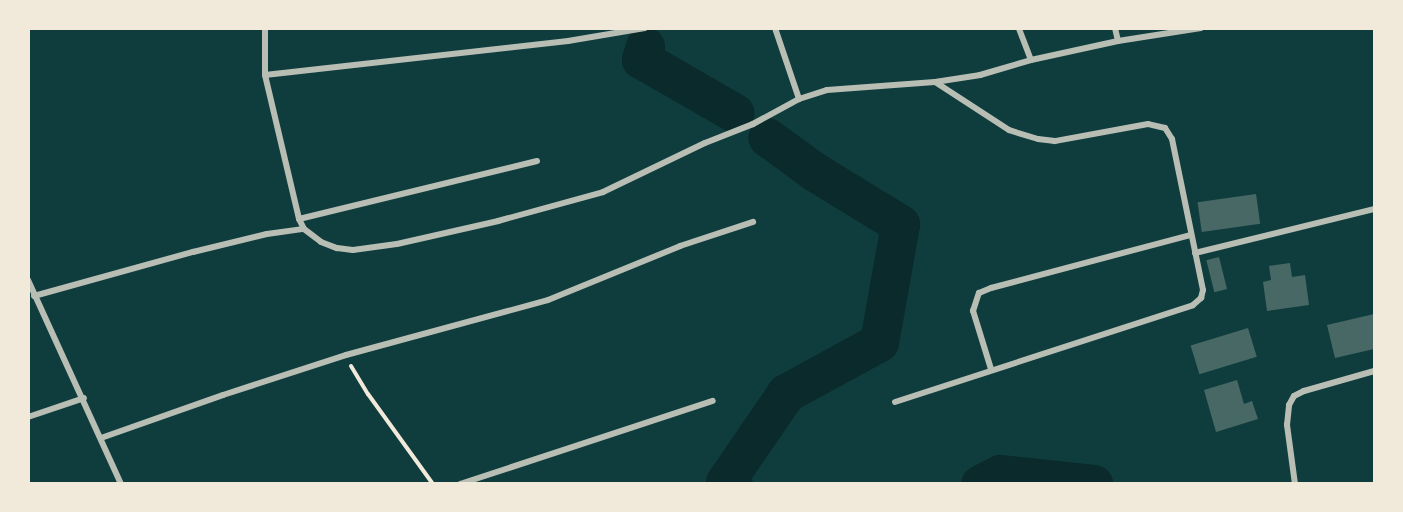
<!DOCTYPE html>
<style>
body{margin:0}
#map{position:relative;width:1403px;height:512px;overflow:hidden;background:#0f3d3e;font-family:Mulish,sans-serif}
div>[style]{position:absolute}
.river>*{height:39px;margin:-19.5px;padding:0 19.5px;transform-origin:19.5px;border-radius:19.5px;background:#0a2a2b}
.building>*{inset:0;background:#486865;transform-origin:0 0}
.path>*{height:4px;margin:-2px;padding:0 2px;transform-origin:2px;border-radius:2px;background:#f1e9da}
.minor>*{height:6px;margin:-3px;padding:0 3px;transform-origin:3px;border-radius:3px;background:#b8beb3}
span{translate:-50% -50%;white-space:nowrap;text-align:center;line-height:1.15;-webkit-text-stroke:5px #f1e9da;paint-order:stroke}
.frame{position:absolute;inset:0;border:30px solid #f1e9da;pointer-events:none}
</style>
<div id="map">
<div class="river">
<i style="left:645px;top:46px;width:14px;rotate:107deg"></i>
<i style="left:641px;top:59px;width:108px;rotate:29.9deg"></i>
<i style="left:733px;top:484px;width:8px;rotate:-166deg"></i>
<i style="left:725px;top:482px;width:108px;rotate:-55.6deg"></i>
<i style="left:786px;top:393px;width:106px;rotate:-28.7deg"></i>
<i style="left:879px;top:342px;width:120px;rotate:-79.9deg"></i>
<i style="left:900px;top:224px;width:100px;rotate:-148.5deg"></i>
<i style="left:815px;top:172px;width:59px;rotate:-143.9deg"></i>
<i style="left:980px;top:484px;width:22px;rotate:-27deg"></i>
<i style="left:1000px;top:474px;width:94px;rotate:6.1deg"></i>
</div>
<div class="building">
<i style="left:1256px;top:194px;width:30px;height:59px;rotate:82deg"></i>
<i style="left:1219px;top:257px;width:33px;height:13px;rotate:76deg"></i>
<i style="clip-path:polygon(1290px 263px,1292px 277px,1305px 275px,1309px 305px,1267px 311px,1263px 282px,1271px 280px,1269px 266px)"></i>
<i style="clip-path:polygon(1374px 314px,1374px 349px,1335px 358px,1327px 325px)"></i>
<i style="left:1248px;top:328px;width:30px;height:60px;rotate:73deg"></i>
<i style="clip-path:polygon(1237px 380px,1244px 404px,1252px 401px,1258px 419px,1216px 432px,1204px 390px)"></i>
</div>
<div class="path">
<i style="left:351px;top:366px;width:33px;rotate:59deg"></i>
<i style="left:368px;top:394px;width:111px;rotate:54.2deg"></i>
</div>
<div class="minor">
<i style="left:265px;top:28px;width:47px;rotate:90deg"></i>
<i style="left:265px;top:75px;width:148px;rotate:76.7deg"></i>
<i style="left:299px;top:219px;width:11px;rotate:63deg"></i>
<i style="left:304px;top:229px;width:21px;rotate:37deg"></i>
<i style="left:321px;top:242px;width:17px;rotate:21deg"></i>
<i style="left:337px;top:248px;width:16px;rotate:7deg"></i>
<i style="left:353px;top:250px;width:44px;rotate:-7.8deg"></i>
<i style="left:397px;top:244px;width:104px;rotate:-12.8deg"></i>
<i style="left:498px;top:221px;width:109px;rotate:-15.4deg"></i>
<i style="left:603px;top:192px;width:113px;rotate:-25.7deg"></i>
<i style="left:705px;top:143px;width:52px;rotate:-21.6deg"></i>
<i style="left:753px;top:124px;width:52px;rotate:-28.5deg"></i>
<i style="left:799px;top:99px;width:29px;rotate:-18deg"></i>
<i style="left:827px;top:90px;width:108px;rotate:-4.2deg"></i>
<i style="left:935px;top:82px;width:46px;rotate:-8.8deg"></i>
<i style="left:980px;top:75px;width:53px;rotate:-16.4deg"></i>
<i style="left:1031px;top:60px;width:34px;rotate:-111deg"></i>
<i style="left:775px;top:28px;width:75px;rotate:71.3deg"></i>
<i style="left:1115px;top:28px;width:13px;rotate:77deg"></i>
<i style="left:1031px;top:60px;width:89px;rotate:-12.3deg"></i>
<i style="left:1118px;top:41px;width:84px;rotate:-8.9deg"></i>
<i style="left:265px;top:75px;width:305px;rotate:-6.4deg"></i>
<i style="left:568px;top:41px;width:78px;rotate:-9.6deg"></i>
<i style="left:299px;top:219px;width:245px;rotate:-13.7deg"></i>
<i style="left:1195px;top:253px;width:184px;rotate:-13.8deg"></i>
<i style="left:28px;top:280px;width:224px;rotate:65.5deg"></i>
<i style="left:34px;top:296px;width:165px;rotate:-15.5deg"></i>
<i style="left:193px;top:252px;width:76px;rotate:-13.7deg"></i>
<i style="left:267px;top:234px;width:37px;rotate:-8deg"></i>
<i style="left:991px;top:369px;width:61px;rotate:-107.2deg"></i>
<i style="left:973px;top:311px;width:19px;rotate:-72deg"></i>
<i style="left:979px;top:293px;width:13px;rotate:-23deg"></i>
<i style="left:991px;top:288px;width:206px;rotate:-14.9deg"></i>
<i style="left:895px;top:402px;width:313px;rotate:-18deg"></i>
<i style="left:1193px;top:305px;width:11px;rotate:-41deg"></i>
<i style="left:1201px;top:298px;width:8px;rotate:-76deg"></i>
<i style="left:1203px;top:290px;width:154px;rotate:-101.6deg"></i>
<i style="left:1172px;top:139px;width:13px;rotate:-122deg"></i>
<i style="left:1165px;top:128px;width:17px;rotate:-167deg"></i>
<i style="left:1148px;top:124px;width:95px;rotate:169.6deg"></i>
<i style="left:1055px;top:141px;width:17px;rotate:-173deg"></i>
<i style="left:1038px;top:139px;width:30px;rotate:-163deg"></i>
<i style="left:1009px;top:130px;width:88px;rotate:-147deg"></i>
<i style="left:28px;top:417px;width:59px;rotate:-18.7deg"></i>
<i style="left:101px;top:438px;width:129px;rotate:-19.4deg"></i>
<i style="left:223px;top:395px;width:129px;rotate:-18deg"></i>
<i style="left:346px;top:355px;width:209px;rotate:-15.2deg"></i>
<i style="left:548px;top:300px;width:143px;rotate:-22.2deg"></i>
<i style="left:680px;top:246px;width:77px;rotate:-18.2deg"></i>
<i style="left:460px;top:484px;width:266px;rotate:-18.2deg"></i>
<i style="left:1295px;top:484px;width:60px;rotate:-97.7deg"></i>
<i style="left:1287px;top:425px;width:20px;rotate:-84deg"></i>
<i style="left:1289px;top:405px;width:10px;rotate:-61deg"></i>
<i style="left:1294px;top:396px;width:11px;rotate:-27deg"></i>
<i style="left:1304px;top:391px;width:73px;rotate:-15.9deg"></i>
</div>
<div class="frame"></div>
</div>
